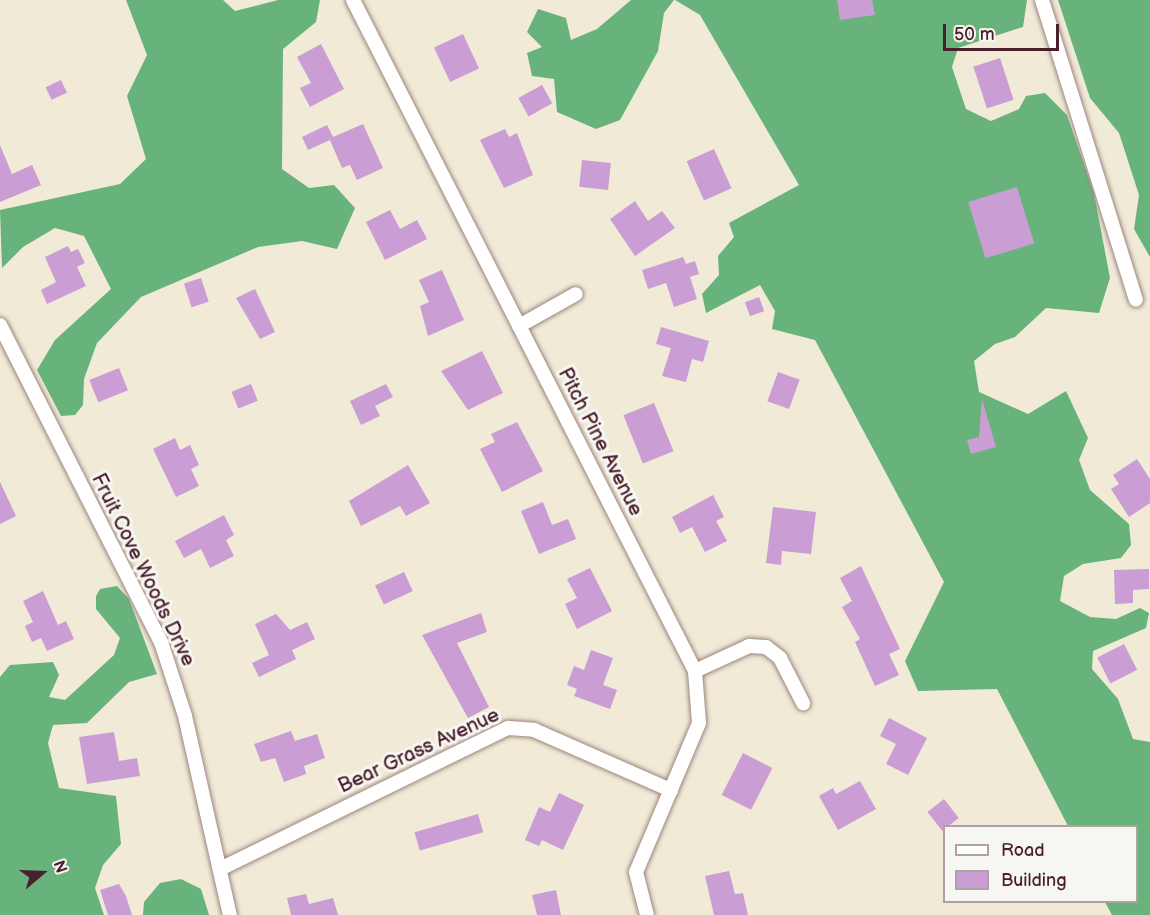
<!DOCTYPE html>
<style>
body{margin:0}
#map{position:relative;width:1150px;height:915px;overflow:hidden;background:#f0ead6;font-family:"Balsamiq Sans",sans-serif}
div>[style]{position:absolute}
.forest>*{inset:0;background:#68b37c}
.building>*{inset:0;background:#ca9ed4;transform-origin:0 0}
.roads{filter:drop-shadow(0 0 2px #9d8480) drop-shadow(0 0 2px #9d8480)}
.street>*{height:14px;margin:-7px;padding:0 7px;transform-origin:7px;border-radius:7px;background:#fff}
span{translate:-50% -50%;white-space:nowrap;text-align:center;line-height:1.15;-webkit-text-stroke:6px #f6f6f2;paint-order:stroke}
.street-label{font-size:20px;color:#4a1f2b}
.legend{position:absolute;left:943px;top:825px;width:195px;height:78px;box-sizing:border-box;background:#f6f6f2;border:2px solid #b1a0a2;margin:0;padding:8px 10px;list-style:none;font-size:18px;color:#4a1f2b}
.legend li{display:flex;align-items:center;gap:12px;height:30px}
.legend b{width:30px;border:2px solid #b1a0a2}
.north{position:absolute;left:12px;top:843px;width:60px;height:60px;-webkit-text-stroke:4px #f6f6f2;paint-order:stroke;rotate:71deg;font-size:16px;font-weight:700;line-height:24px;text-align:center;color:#4a1f2b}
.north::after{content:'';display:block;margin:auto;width:21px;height:27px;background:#4a1f2b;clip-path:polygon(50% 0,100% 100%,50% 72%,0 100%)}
.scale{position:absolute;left:943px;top:24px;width:116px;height:27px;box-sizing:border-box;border:3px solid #4a1f2b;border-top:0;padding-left:8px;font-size:18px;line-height:21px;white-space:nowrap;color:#4a1f2b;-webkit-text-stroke:4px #f6f6f2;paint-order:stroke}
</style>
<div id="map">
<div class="forest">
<i style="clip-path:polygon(126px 0,223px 0,235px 11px,278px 0,320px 0,316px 22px,283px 49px,282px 169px,309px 188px,334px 185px,355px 208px,337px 249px,302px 241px,258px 247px,141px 297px,97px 343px,84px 379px,83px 405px,75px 415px,61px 416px,37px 370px,55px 340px,111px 289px,84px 236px,55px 228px,23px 247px,2px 268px,0 210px,120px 184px,146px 159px,127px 96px,147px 55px)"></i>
<i style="clip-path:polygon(631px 0,674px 0,664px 13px,658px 51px,620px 120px,596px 129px,557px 112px,554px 79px,532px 76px,527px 53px,542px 47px,527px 32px,538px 9px,566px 18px,571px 40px,597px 29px)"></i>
<i style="clip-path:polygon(675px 0,1027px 0,1023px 27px,958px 48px,952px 67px,966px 109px,991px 121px,1019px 109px,1026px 96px,1045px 93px,1067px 115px,1094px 193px,1110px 278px,1099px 313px,1046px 308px,1015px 337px,995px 344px,974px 361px,979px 392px,1028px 414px,1066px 391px,1088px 438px,1079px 460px,1090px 490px,1129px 524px,1131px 545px,1121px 558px,1083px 564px,1064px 576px,1060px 601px,1090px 617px,1116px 619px,1140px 608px,1149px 613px,1146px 628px,1093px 651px,1092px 669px,1118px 699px,1133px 739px,1150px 742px,1150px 915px,1112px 915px,1105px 902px,1136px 902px,1136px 826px,1068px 826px,997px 689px,918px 691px,905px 661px,944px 582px,815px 340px,772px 329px,775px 311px,760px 285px,706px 313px,702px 294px,719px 275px,718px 256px,734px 237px,729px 223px,799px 185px,700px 15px)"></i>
<i style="clip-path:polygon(1058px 0,1150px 0,1150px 257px,1134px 229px,1139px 195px,1119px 133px,1090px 98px)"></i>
<i style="clip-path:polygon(117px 586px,129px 599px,157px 674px,129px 682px,87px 723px,53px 725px,48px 743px,59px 788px,116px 796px,121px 844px,103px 865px,95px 888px,104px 915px,0 915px,0 677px,10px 665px,53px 662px,59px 675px,49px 697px,65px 700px,114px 655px,120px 638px,96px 609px,96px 596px,100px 589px)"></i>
<i style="clip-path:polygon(181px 879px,201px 889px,209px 915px,143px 915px,144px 902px,160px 883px)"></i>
</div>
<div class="building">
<i style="clip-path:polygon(837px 0,872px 0,875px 15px,840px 20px)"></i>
<i style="left:463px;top:34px;width:38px;height:32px;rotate:65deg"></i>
<i style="clip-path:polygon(321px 44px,344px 89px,310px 107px,300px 88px,311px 83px,297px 57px)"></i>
<i style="left:1000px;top:58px;width:44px;height:28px;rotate:72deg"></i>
<i style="left:61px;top:80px;width:14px;height:17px;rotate:65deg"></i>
<i style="left:542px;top:85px;width:21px;height:27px;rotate:61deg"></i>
<i style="clip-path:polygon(363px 124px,383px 168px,357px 180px,350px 165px,342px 168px,330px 140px,308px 150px,302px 137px,327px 125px,333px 137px)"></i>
<i style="clip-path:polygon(505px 129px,509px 137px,517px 133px,533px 175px,504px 188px,480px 140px)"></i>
<i style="clip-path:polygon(0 145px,12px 174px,32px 165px,41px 185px,0 202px)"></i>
<i style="left:714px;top:149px;width:43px;height:30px;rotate:66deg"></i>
<i style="left:582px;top:160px;width:29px;height:27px;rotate:6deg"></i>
<i style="left:1017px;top:187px;width:59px;height:51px;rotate:73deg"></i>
<i style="clip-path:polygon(635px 201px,648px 221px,662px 211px,675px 228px,635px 256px,610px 219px)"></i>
<i style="clip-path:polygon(390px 210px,400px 229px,417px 220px,427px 239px,385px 260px,366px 222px)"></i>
<i style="clip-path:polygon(68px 246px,71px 252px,78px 249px,85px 263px,77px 267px,86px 286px,47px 304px,41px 290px,56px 282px,45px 257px)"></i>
<i style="clip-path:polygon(683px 257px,686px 264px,695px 261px,699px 274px,690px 277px,697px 299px,674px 307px,666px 283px,648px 289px,642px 270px)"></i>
<i style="clip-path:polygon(442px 270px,464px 320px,428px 336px,420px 306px,429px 302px,419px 280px)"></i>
<i style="left:201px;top:278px;width:25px;height:18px;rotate:72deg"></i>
<i style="clip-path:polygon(255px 289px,275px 332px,260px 339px,236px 298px)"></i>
<i style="left:759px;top:297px;width:15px;height:15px;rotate:70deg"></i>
<i style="clip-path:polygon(661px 327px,709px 341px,703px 362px,692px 359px,686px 382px,662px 376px,671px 348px,656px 344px)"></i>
<i style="clip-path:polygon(482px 351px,503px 393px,468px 410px,441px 371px)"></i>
<i style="left:119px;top:368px;width:24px;height:32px;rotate:68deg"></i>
<i style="left:778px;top:372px;width:23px;height:31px;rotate:20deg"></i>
<i style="left:251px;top:384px;width:18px;height:21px;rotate:68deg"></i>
<i style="clip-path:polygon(386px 384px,393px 397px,375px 406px,380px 416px,361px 425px,350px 401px)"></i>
<i style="clip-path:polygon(982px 399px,996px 447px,971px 454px,967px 440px,979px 437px)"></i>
<i style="left:654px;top:403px;width:52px;height:33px;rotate:68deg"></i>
<i style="clip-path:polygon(517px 422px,543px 471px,502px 492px,480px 449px,495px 442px,491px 434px)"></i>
<i style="clip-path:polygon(175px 438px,180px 450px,190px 445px,199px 465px,191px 469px,199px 486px,176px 497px,153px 449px)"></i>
<i style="clip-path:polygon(1137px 459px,1150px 479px,1150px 503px,1129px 517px,1111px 489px,1119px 484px,1113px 475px)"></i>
<i style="clip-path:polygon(408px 465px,430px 503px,406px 516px,400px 506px,361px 526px,349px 501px)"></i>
<i style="clip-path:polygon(0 482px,16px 516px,0 524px)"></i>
<i style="clip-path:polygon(713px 495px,724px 517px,716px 521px,727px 541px,705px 552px,692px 527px,680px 533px,672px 517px)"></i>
<i style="clip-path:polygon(543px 502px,552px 525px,568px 519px,576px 539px,539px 554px,521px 511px)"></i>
<i style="clip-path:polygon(773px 507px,816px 512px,811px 554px,782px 551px,781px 565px,766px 563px)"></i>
<i style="clip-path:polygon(224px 515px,234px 535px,226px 540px,234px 556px,210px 568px,201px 549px,184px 558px,175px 541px)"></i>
<i style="clip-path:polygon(861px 566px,900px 649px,889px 654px,899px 675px,875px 686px,855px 642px,860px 639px,842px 607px,852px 601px,840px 578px)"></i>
<i style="clip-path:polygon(590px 568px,612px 611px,577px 629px,565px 604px,577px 598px,567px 579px)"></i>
<i style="clip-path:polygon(1149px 569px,1149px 589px,1133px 590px,1133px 603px,1115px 604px,1114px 570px)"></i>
<i style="left:404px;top:572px;width:21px;height:32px;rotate:65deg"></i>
<i style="clip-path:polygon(43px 591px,58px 625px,66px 621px,74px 639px,47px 651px,41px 638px,32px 642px,25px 626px,33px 622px,23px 601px)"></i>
<i style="clip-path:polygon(481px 613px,487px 632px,457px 643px,489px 707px,468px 718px,422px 635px)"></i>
<i style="clip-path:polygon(276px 614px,290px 630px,307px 622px,315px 639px,292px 650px,296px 659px,259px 677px,252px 663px,269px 655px,255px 624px)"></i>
<i style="left:1124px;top:644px;width:29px;height:30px;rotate:63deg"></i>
<i style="clip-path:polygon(591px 650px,613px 658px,603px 685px,617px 690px,610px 709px,574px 696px,577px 689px,567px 685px,574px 666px,584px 670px)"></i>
<i style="clip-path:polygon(889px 718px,927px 738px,908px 775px,886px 764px,896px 744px,880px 736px)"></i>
<i style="clip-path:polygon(291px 731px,295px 741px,317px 734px,325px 758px,304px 766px,306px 774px,284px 782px,275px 758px,261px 762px,254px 744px)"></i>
<i style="clip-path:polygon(114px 732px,119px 761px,137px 758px,140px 776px,87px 784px,79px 737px)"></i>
<i style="left:743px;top:753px;width:33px;height:47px;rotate:27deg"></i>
<i style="clip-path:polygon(860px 781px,876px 809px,838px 830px,819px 796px,833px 788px,836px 794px)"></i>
<i style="clip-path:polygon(559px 793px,584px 805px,563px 850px,542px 840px,539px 846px,525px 840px,539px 807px,550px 812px)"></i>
<i style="left:944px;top:799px;width:24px;height:21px;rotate:52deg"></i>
<i style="left:478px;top:814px;width:19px;height:66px;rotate:74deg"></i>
<i style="clip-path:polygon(729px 871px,735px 894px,743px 893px,748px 915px,714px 915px,705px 876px)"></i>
<i style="clip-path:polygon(119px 884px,126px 896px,132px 915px,108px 915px,100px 890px)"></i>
<i style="clip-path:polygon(556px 890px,561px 915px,537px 915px,532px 895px)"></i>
<i style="clip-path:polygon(306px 894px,309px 904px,333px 898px,338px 915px,291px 915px,287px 898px)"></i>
</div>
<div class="roads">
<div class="street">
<i style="left:353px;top:0;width:753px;rotate:62.99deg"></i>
<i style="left:695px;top:671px;width:52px;rotate:85.6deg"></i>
<i style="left:699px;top:723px;width:162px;rotate:112.9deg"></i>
<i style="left:636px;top:872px;width:44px;rotate:75.7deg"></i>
<i style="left:1042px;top:0;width:314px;rotate:72.6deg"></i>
<i style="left:0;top:325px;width:356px;rotate:63.1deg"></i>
<i style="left:161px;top:642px;width:78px;rotate:72deg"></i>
<i style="left:185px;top:716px;width:204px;rotate:77.3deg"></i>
<i style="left:519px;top:326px;width:65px;rotate:-29.3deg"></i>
<i style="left:695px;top:671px;width:60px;rotate:-24.8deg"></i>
<i style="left:749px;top:646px;width:17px;rotate:3deg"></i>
<i style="left:766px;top:647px;width:18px;rotate:38deg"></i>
<i style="left:780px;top:658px;width:51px;rotate:62.9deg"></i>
<i style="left:220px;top:869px;width:321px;rotate:-26.1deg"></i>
<i style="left:508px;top:728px;width:26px;rotate:4deg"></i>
<i style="left:534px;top:730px;width:150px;rotate:23.7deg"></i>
</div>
</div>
<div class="street-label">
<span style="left:600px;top:442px;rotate:63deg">Pitch Pine Avenue</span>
<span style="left:143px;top:570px;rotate:64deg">Fruit Cove Woods Drive</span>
<span style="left:419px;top:751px;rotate:-25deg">Bear Grass Avenue</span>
</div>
<ul class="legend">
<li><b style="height:8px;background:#fff"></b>Road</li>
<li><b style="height:16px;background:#ca9ed4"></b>Building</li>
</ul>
<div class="north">N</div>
<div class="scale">50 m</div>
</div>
